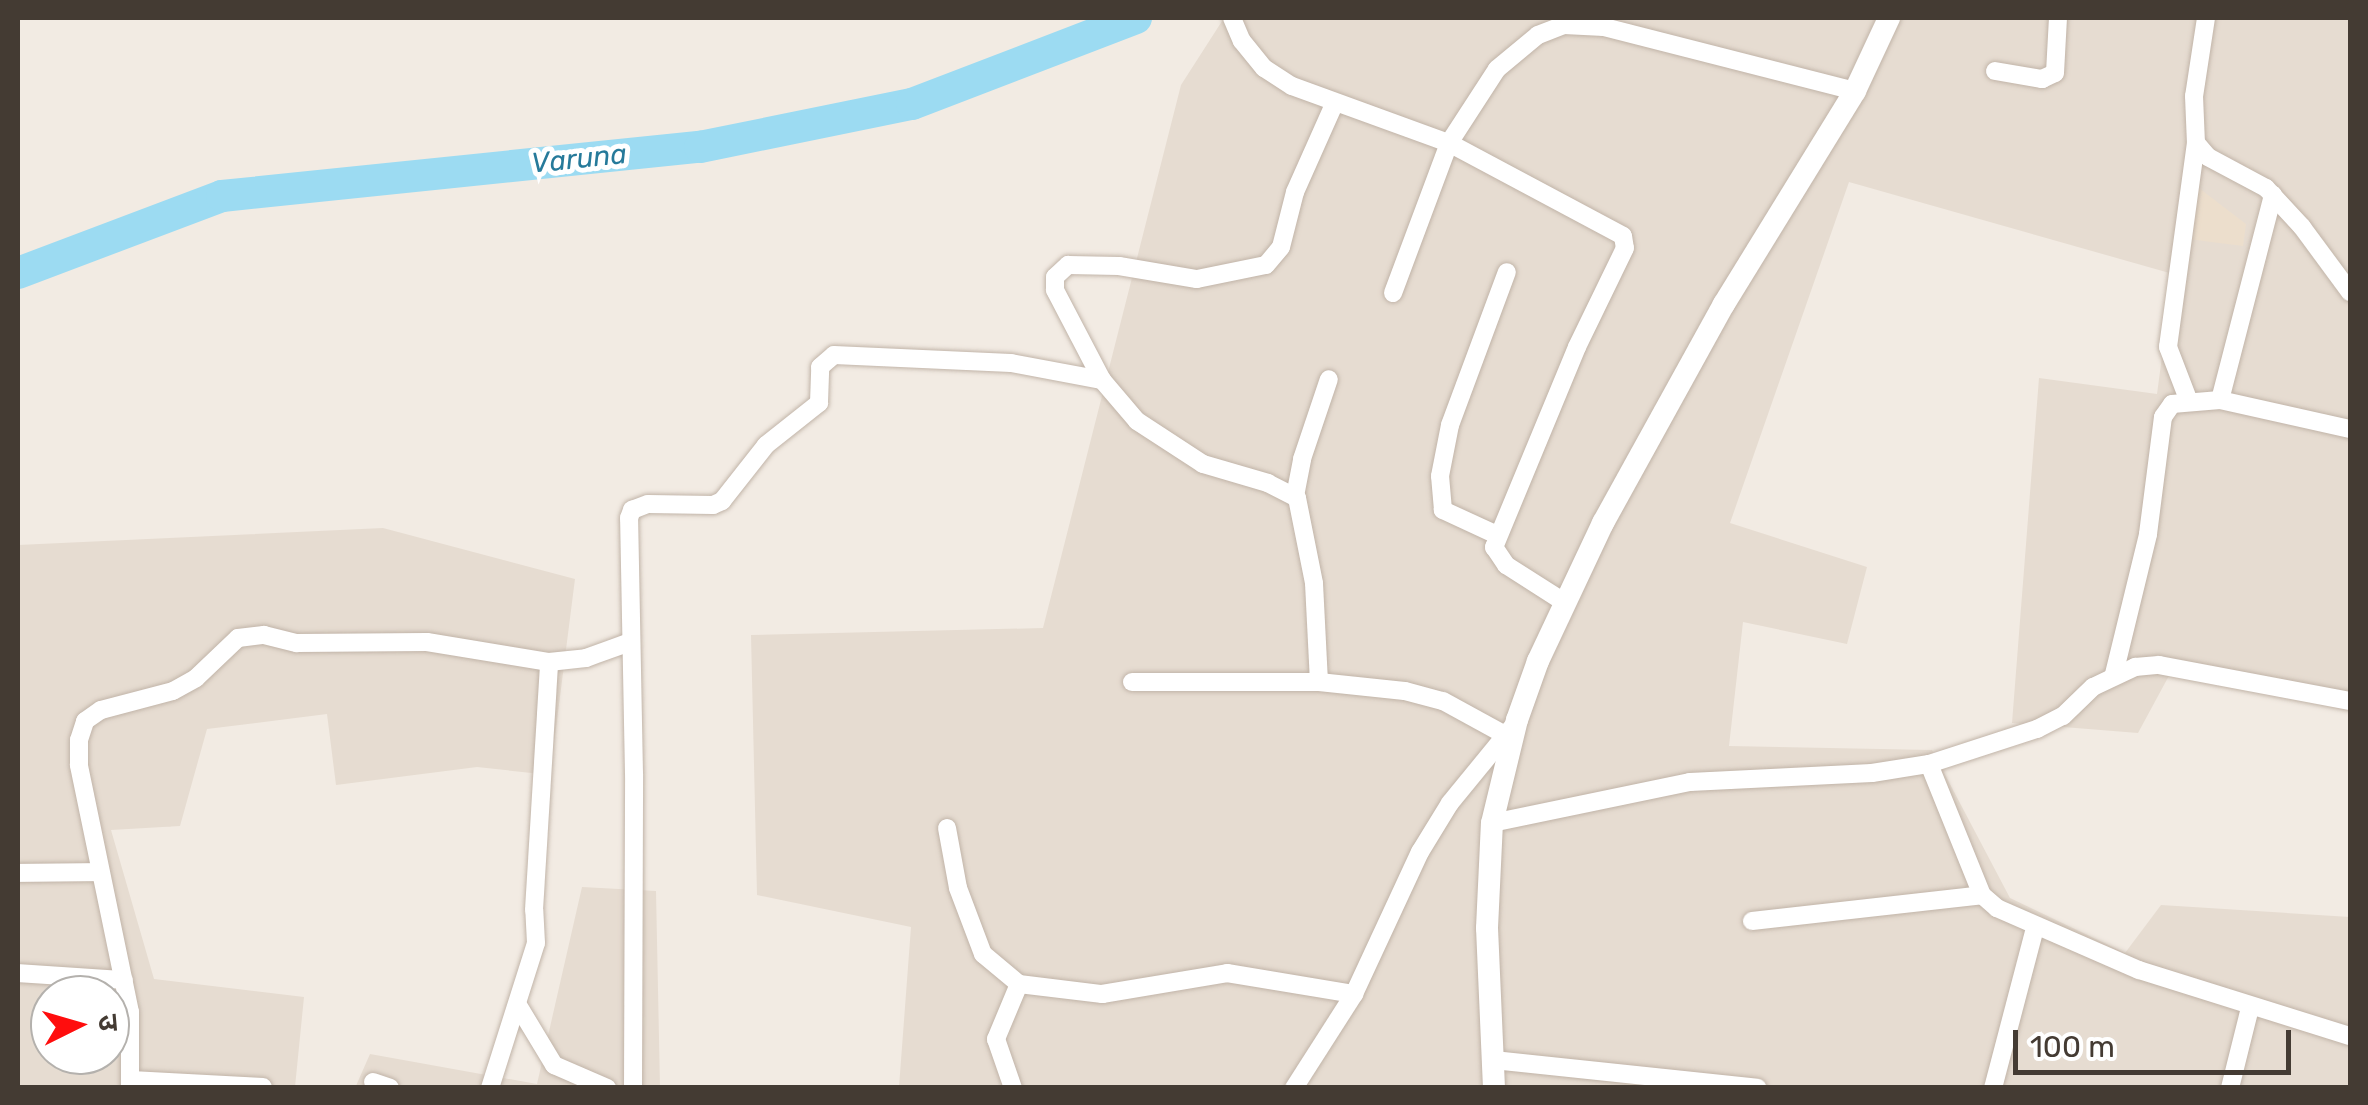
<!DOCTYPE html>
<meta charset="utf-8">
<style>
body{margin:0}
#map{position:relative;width:2368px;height:1105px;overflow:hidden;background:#f2ebe3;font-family:Rubik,"Noto Sans Devanagari",sans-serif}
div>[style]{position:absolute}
.residential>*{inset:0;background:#e6dcd1}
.education>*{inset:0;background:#ecdecc}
.river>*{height:32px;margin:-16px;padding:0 16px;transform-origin:16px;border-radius:16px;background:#9cdbf2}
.roads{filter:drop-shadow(0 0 2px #c1b4a8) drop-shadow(0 0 2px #c1b4a8)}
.minor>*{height:18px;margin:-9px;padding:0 9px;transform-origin:9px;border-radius:9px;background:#fff}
.tertiary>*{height:22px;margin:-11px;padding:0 11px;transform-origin:11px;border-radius:11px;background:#fff}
span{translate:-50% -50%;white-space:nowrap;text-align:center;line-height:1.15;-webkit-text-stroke:10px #fff;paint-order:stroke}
.water-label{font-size:28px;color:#267a9a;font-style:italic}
.frame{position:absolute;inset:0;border:20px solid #443b33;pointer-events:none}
.north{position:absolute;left:30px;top:975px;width:100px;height:100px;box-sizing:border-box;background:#fff;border:2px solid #b4b1ad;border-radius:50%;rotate:85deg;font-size:28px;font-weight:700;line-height:40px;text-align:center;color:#443b33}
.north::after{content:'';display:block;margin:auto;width:35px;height:45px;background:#ff0d0d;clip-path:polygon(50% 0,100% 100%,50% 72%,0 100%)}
.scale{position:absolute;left:2013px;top:1030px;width:278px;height:45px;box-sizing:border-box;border:5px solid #443b33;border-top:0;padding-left:12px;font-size:30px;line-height:35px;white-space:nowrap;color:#443b33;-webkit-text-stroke:8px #fff;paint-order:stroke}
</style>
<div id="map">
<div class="residential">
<i style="clip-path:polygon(1224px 18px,2350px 18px,2350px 703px,2171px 672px,2138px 733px,2012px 723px,2039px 378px,2157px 394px,2173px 274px,1849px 182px,1730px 523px,1867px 567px,1847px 644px,1743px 622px,1729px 746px,1932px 750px,2010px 898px,2125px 953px,2161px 905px,2350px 917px,2350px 1087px,899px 1087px,911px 927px,757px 895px,751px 635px,1043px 628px,1181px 85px)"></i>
<i style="clip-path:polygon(evenodd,383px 528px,575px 579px,550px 775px,477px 767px,336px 785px,327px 714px,207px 729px,180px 826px,111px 830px,154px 979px,304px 997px,295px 1087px,18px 1087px,18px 545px,383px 528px,50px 995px,110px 995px,110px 1055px,50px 1055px,50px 995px)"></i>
<i style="clip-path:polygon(582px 887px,656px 891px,660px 1087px,355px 1088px,370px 1054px,537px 1084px)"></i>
</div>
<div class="education">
<i style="clip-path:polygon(2187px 179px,2246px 224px,2243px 246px,2180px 238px)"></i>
</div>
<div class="river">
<i style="left:18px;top:273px;width:218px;rotate:-20.7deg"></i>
<i style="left:222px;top:196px;width:481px;rotate:-5.9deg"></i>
<i style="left:700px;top:147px;width:216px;rotate:-11.5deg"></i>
<i style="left:912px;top:104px;width:240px;rotate:-21deg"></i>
</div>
<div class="roads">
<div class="minor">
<i style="left:1232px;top:18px;width:25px;rotate:67deg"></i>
<i style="left:1242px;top:41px;width:35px;rotate:51deg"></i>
<i style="left:1264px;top:68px;width:33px;rotate:33deg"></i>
<i style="left:1292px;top:86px;width:167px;rotate:20deg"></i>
<i style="left:1449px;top:143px;width:88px;rotate:-57deg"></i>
<i style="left:1497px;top:69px;width:53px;rotate:-39.7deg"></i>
<i style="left:1538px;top:35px;width:28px;rotate:-21deg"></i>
<i style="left:1564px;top:25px;width:40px;rotate:2.9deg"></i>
<i style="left:1604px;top:27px;width:259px;rotate:14.3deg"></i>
<i style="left:2206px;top:18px;width:79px;rotate:98.7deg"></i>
<i style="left:2194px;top:96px;width:47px;rotate:87.6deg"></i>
<i style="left:2196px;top:143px;width:18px;rotate:49deg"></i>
<i style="left:2208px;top:157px;width:66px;rotate:28.1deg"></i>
<i style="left:2266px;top:188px;width:53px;rotate:47.3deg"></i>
<i style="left:2302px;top:227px;width:81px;rotate:53.6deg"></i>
<i style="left:1995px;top:71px;width:48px;rotate:9.7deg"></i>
<i style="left:2042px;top:79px;width:14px;rotate:-25deg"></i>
<i style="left:2055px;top:73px;width:55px;rotate:-86.9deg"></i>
<i style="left:1393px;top:293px;width:160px;rotate:-69.5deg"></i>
<i style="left:1449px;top:143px;width:197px;rotate:28.1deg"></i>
<i style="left:1623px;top:236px;width:12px;rotate:81deg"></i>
<i style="left:1625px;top:248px;width:110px;rotate:115.9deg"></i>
<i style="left:1577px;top:347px;width:217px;rotate:112.5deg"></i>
<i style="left:1494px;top:547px;width:22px;rotate:56deg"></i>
<i style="left:1506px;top:565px;width:69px;rotate:32.5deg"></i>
<i style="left:2188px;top:399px;width:56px;rotate:-111deg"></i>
<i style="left:2168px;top:347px;width:206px;rotate:-82.2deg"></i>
<i style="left:2220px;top:400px;width:212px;rotate:-75.5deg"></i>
<i style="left:1295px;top:496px;width:38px;rotate:-79deg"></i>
<i style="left:1302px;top:459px;width:84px;rotate:-71.4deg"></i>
<i style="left:1497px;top:535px;width:60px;rotate:-155.2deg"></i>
<i style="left:1443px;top:510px;width:34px;rotate:-95deg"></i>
<i style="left:1440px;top:476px;width:52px;rotate:-78.9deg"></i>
<i style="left:1450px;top:425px;width:163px;rotate:-69.6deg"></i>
<i style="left:2114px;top:674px;width:144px;rotate:-76.3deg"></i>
<i style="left:2148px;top:534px;width:118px;rotate:-82.7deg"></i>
<i style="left:2163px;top:417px;width:16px;rotate:-55deg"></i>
<i style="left:2172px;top:404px;width:48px;rotate:-4.8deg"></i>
<i style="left:2220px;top:400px;width:133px;rotate:12.6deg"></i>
<i style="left:1132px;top:682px;width:187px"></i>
<i style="left:1319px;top:682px;width:86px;rotate:6deg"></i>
<i style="left:1405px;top:691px;width:39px;rotate:15deg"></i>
<i style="left:1443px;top:701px;width:71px;rotate:28.7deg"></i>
<i style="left:1319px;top:682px;width:99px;rotate:-92.9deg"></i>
<i style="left:1314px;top:583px;width:87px;rotate:-101.3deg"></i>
<i style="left:1297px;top:498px;width:33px;rotate:-153deg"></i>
<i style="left:1268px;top:483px;width:68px;rotate:-163.7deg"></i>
<i style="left:1203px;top:464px;width:79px;rotate:-146.9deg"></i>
<i style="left:1137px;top:421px;width:54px;rotate:-130.5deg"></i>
<i style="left:1102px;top:380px;width:102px;rotate:-117.6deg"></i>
<i style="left:1055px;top:290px;width:13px;rotate:-90deg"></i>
<i style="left:1055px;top:277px;width:18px;rotate:-43deg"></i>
<i style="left:1068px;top:265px;width:51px;rotate:1.1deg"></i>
<i style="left:1119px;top:266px;width:79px;rotate:9.5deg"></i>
<i style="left:1197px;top:279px;width:70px;rotate:-11.5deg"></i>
<i style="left:1266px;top:265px;width:23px;rotate:-50deg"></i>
<i style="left:1281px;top:247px;width:57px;rotate:-75.7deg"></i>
<i style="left:1295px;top:192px;width:98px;rotate:-66deg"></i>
<i style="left:1929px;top:764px;width:114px;rotate:-18deg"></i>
<i style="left:2037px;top:729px;width:29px;rotate:-27deg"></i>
<i style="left:2063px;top:716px;width:42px;rotate:-44deg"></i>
<i style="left:2093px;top:687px;width:47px;rotate:-25.5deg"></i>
<i style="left:2135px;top:667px;width:24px;rotate:-5deg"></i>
<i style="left:2159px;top:665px;width:194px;rotate:10.7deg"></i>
<i style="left:1492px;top:823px;width:202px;rotate:-11.7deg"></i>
<i style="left:1690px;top:782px;width:182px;rotate:-2.8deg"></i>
<i style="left:1872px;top:773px;width:58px;rotate:-9deg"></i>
<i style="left:1929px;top:764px;width:141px;rotate:68deg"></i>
<i style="left:1982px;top:895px;width:20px;rotate:41deg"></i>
<i style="left:1997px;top:908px;width:155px;rotate:23.6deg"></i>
<i style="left:2139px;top:970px;width:221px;rotate:17.4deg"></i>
<i style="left:947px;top:828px;width:61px;rotate:79.6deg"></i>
<i style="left:958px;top:888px;width:71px;rotate:69.3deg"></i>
<i style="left:983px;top:954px;width:47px;rotate:39.8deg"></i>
<i style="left:1019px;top:984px;width:60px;rotate:112.7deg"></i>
<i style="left:996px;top:1039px;width:52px;rotate:70.9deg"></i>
<i style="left:18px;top:873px;width:80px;rotate:-0.7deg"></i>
<i style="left:1752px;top:921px;width:231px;rotate:-6.4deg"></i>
<i style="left:18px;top:973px;width:106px;rotate:3.8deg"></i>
<i style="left:1019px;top:984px;width:84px;rotate:6.9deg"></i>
<i style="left:1102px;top:994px;width:127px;rotate:-9.5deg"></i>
<i style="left:1227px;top:973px;width:129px;rotate:9.4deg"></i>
<i style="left:519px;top:1007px;width:68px;rotate:58.9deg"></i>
<i style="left:554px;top:1065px;width:58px;rotate:23.5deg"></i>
<i style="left:1493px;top:1060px;width:266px;rotate:6deg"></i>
<i style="left:131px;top:1080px;width:132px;rotate:3deg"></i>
<i style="left:373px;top:1082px;width:18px;rotate:19deg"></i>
<i style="left:130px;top:1088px;width:76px;rotate:-90deg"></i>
<i style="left:130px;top:1012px;width:252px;rotate:-101.7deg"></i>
<i style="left:79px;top:765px;width:25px;rotate:-90deg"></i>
<i style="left:79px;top:740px;width:20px;rotate:-72deg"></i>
<i style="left:85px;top:721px;width:19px;rotate:-35deg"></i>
<i style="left:101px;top:710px;width:74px;rotate:-14.8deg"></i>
<i style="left:173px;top:691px;width:26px;rotate:-29deg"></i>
<i style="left:196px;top:678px;width:58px;rotate:-43.6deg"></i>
<i style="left:238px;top:638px;width:26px;rotate:-7deg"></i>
<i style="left:264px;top:635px;width:34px;rotate:14deg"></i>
<i style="left:297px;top:643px;width:130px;rotate:-0.4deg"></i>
<i style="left:427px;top:642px;width:124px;rotate:9.3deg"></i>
<i style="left:549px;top:662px;width:37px;rotate:-6deg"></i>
<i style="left:586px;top:658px;width:47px;rotate:-20deg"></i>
<i style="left:490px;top:1088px;width:152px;rotate:-72.4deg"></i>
<i style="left:536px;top:943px;width:33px;rotate:-93deg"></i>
<i style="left:534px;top:910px;width:248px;rotate:-86.5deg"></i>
<i style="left:633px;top:1088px;width:314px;rotate:-89.8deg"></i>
<i style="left:634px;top:774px;width:256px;rotate:-91.1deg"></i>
<i style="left:629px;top:518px;width:9px;rotate:-69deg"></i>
<i style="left:632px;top:510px;width:17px;rotate:-21deg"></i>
<i style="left:648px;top:504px;width:65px;rotate:0.9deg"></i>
<i style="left:713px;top:505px;width:10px;rotate:-24deg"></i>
<i style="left:722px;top:501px;width:71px;rotate:-51.8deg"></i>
<i style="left:766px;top:445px;width:68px;rotate:-38.4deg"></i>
<i style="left:819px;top:403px;width:36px;rotate:-88deg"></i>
<i style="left:820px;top:367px;width:18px;rotate:-41deg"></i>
<i style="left:834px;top:355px;width:177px;rotate:2.6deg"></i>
<i style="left:1011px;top:363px;width:93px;rotate:10.6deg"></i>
<i style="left:1294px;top:1088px;width:112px;rotate:-57.4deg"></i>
<i style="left:1354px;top:994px;width:157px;rotate:-65.1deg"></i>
<i style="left:1420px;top:852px;width:57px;rotate:-58.5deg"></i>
<i style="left:1450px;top:803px;width:99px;rotate:-50.7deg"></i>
<i style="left:1993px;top:1088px;width:165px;rotate:-75.3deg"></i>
<i style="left:2230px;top:1088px;width:82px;rotate:-76deg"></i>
</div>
<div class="tertiary">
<i style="left:1494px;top:1088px;width:160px;rotate:-92.5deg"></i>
<i style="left:1487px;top:928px;width:105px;rotate:-87.3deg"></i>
<i style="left:1492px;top:823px;width:106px;rotate:-76.4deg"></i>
<i style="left:1517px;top:720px;width:63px;rotate:-70.4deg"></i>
<i style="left:1538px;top:661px;width:153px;rotate:-64.8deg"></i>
<i style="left:1603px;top:523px;width:250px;rotate:-61.1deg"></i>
<i style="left:1724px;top:304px;width:250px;rotate:-58.4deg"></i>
<i style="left:1855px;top:91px;width:81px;rotate:-65deg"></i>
</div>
</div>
<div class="water-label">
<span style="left:579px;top:159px;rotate:-6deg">Varuna</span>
</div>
<div class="frame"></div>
<div class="north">उ</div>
<div class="scale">100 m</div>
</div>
